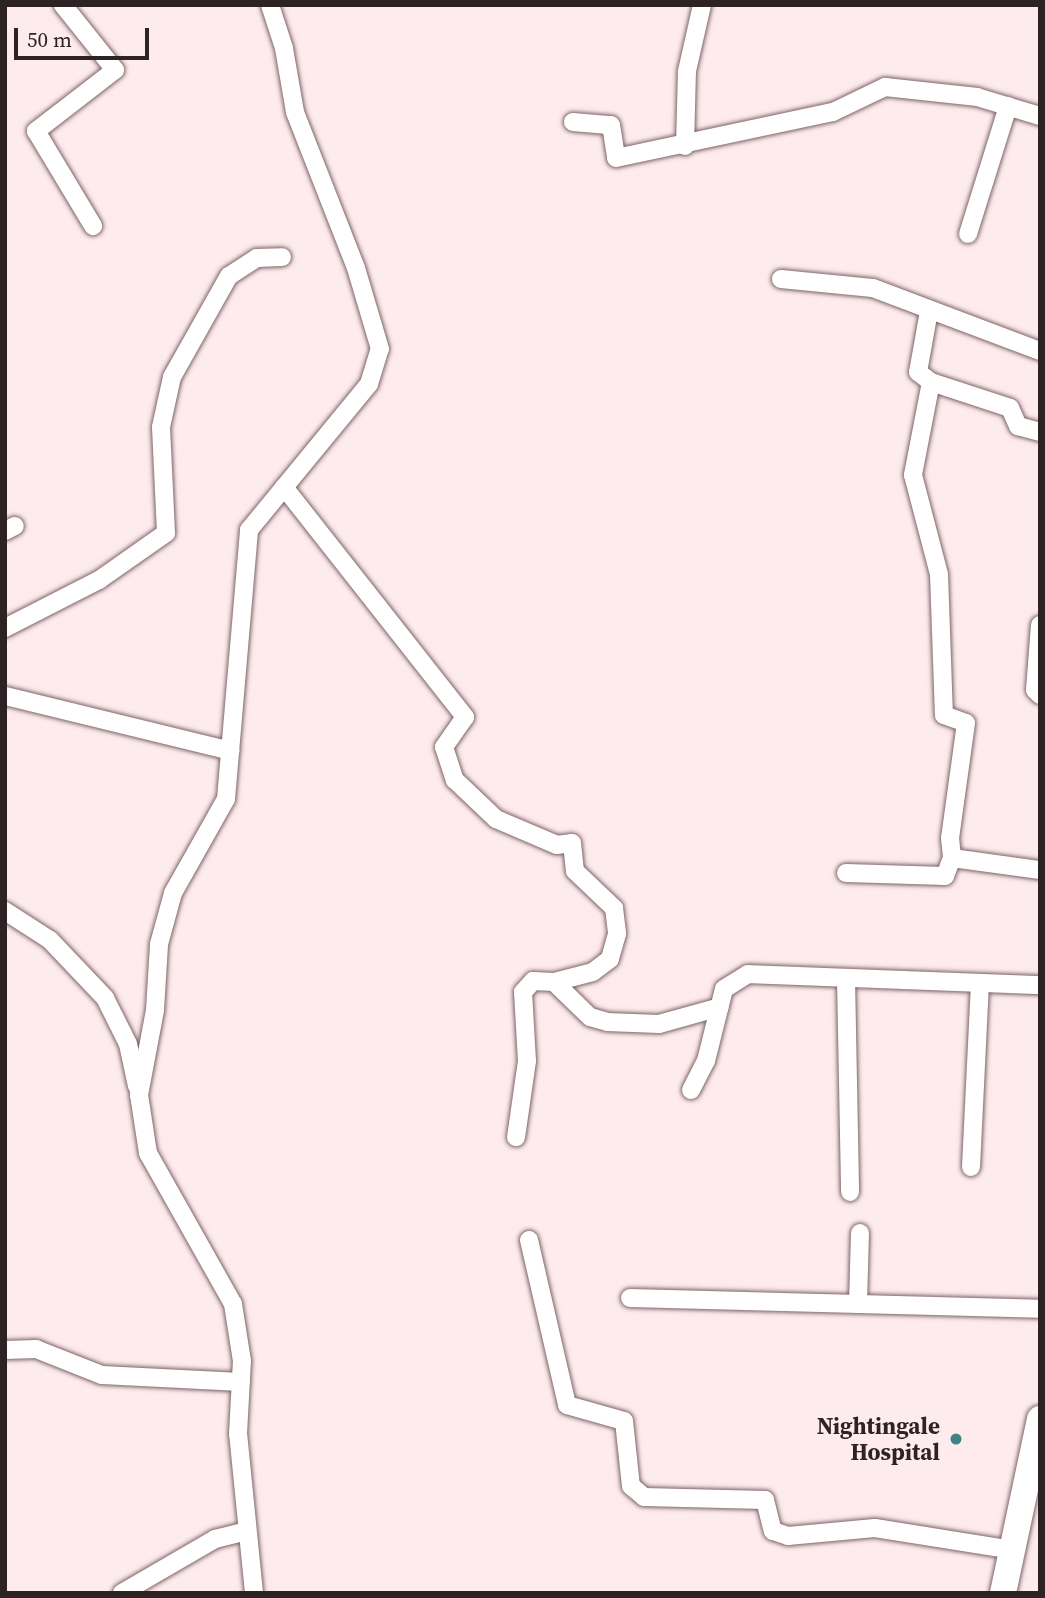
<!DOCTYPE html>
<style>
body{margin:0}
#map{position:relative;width:1045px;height:1598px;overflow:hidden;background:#feebed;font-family:"Source Serif 4",serif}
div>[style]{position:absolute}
.roads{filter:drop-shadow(0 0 2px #7d6466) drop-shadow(0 0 2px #7d6466)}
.street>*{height:18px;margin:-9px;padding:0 9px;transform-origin:9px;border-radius:9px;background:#fff}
.secondary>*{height:26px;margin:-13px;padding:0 13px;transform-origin:13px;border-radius:13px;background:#fff}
.dots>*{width:19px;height:19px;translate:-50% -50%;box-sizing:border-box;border:4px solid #feebed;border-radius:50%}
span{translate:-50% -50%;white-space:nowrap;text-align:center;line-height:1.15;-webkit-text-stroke:7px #feebed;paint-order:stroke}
.poi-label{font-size:23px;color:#2e2324;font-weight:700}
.right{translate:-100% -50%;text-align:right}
.frame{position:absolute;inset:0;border:7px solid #2e2324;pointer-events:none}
.scale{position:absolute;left:14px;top:28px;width:135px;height:32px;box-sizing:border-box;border:4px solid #2e2324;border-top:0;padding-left:9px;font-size:21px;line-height:24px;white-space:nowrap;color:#2e2324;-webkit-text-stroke:5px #feebed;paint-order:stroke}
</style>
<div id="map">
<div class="roads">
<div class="street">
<i style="left:63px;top:5px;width:83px;rotate:51.3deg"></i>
<i style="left:115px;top:70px;width:100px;rotate:142.3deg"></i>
<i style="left:36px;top:131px;width:111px;rotate:59deg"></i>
<i style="left:573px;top:122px;width:38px;rotate:5deg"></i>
<i style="left:611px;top:125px;width:33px;rotate:81deg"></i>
<i style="left:616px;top:158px;width:222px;rotate:-12deg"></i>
<i style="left:833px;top:112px;width:58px;rotate:-25.7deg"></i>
<i style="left:885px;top:87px;width:93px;rotate:6.2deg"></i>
<i style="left:977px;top:97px;width:66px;rotate:16.8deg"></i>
<i style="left:685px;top:146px;width:75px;rotate:-88.5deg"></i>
<i style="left:687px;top:71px;width:68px;rotate:-77.2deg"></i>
<i style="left:968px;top:234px;width:134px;rotate:-72.6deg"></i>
<i style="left:781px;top:279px;width:92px;rotate:5.6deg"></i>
<i style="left:873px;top:288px;width:178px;rotate:20.7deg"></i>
<i style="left:929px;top:311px;width:62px;rotate:100.2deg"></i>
<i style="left:918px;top:372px;width:16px;rotate:38deg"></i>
<i style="left:931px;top:382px;width:95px;rotate:101deg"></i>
<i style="left:913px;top:475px;width:102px;rotate:75.3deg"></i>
<i style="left:939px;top:574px;width:141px;rotate:88deg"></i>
<i style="left:944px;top:715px;width:23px;rotate:20deg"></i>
<i style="left:966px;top:723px;width:116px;rotate:97.9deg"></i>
<i style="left:950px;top:838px;width:20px;rotate:84deg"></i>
<i style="left:952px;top:858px;width:89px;rotate:7.8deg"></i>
<i style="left:931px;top:382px;width:83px;rotate:18.2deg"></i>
<i style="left:1010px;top:408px;width:20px;rotate:66deg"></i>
<i style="left:1018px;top:426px;width:23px;rotate:15deg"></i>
<i style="left:284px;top:487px;width:293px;rotate:51.8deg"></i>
<i style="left:465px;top:717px;width:37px;rotate:125deg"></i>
<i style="left:444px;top:747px;width:35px;rotate:72deg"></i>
<i style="left:455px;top:780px;width:57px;rotate:43.6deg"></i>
<i style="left:496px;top:819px;width:66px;rotate:23.1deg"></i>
<i style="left:557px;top:845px;width:15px;rotate:-8deg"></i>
<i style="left:572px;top:843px;width:28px;rotate:84deg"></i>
<i style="left:575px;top:871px;width:54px;rotate:43.5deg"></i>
<i style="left:614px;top:908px;width:26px;rotate:83deg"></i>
<i style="left:617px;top:934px;width:26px;rotate:106deg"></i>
<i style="left:610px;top:959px;width:21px;rotate:143deg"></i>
<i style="left:593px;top:972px;width:40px;rotate:165.6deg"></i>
<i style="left:554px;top:982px;width:21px;rotate:-177deg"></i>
<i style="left:533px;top:981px;width:15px;rotate:132deg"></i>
<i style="left:523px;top:992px;width:69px;rotate:86.7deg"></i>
<i style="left:527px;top:1061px;width:77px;rotate:98.2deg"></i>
<i style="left:5px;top:531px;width:11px;rotate:-27deg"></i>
<i style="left:1040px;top:625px;width:65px;rotate:94.4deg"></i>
<i style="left:1035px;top:690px;width:7px;rotate:45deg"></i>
<i style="left:5px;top:628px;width:106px;rotate:-27.1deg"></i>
<i style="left:99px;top:580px;width:82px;rotate:-35deg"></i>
<i style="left:166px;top:533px;width:106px;rotate:-92.7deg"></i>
<i style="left:161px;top:427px;width:51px;rotate:-77.6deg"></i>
<i style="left:172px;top:377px;width:116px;rotate:-60.6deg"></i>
<i style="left:229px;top:276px;width:33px;rotate:-33deg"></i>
<i style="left:257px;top:258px;width:25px;rotate:-2deg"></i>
<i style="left:5px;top:696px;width:232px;rotate:13.7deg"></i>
<i style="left:846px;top:873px;width:99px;rotate:1.7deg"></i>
<i style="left:945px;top:876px;width:19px;rotate:-69deg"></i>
<i style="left:5px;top:911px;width:54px;rotate:32.8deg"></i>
<i style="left:50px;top:940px;width:80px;rotate:46.5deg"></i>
<i style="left:105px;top:998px;width:51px;rotate:63.4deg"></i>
<i style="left:128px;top:1044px;width:43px;rotate:77.9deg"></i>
<i style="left:846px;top:978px;width:214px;rotate:88.9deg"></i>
<i style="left:554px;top:982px;width:50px;rotate:44.2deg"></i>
<i style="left:590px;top:1017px;width:18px;rotate:16deg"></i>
<i style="left:607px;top:1022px;width:52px;rotate:2.2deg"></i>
<i style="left:659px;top:1024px;width:63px;rotate:-15.6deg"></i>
<i style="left:691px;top:1090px;width:33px;rotate:-63deg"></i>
<i style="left:706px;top:1061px;width:74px;rotate:-76deg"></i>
<i style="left:724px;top:989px;width:28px;rotate:-32deg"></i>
<i style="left:748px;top:974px;width:292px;rotate:2.2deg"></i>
<i style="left:971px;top:1167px;width:184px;rotate:-87.2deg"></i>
<i style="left:529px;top:1240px;width:169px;rotate:77deg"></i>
<i style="left:567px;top:1405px;width:59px;rotate:15.7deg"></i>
<i style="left:624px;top:1421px;width:65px;rotate:83.9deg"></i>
<i style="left:631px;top:1486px;width:17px;rotate:40deg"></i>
<i style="left:644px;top:1497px;width:121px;rotate:1.4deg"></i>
<i style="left:765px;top:1500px;width:32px;rotate:76deg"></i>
<i style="left:773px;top:1531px;width:16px;rotate:18deg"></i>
<i style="left:788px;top:1536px;width:87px;rotate:-5.3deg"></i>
<i style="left:875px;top:1528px;width:139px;rotate:9.1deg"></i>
<i style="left:630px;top:1298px;width:410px;rotate:1.5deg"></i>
<i style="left:858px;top:1304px;width:71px;rotate:-88.4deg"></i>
<i style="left:5px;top:1350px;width:31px;rotate:-2deg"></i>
<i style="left:36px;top:1349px;width:71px;rotate:21.5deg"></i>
<i style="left:102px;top:1375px;width:139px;rotate:2.9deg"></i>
<i style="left:122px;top:1593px;width:108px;rotate:-30.1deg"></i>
<i style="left:215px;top:1539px;width:33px;rotate:-14deg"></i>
<i style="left:254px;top:1593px;width:160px;rotate:-95.7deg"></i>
<i style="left:238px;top:1434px;width:73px;rotate:-86.9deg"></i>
<i style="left:242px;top:1361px;width:58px;rotate:-99deg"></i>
<i style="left:233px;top:1304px;width:173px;rotate:-119.4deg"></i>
<i style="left:148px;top:1153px;width:59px;rotate:-98.8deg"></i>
<i style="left:139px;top:1095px;width:86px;rotate:-79.3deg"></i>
<i style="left:155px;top:1010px;width:66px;rotate:-86.5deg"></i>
<i style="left:159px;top:944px;width:53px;rotate:-74.6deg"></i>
<i style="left:173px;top:893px;width:108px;rotate:-60.6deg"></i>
<i style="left:226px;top:799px;width:270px;rotate:-85.1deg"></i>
<i style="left:249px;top:530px;width:189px;rotate:-50.6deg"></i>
<i style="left:369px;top:384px;width:37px;rotate:-73deg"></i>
<i style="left:380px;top:349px;width:84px;rotate:-106.5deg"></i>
<i style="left:356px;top:268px;width:168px;rotate:-111.4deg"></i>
<i style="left:295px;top:112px;width:65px;rotate:-99.8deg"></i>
<i style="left:284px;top:48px;width:45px;rotate:-108deg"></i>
</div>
<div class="secondary">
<i style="left:1003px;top:1593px;width:178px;rotate:-78deg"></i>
</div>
</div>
<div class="dots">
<i style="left:956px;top:1439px;background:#3c8486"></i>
</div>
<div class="poi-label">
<span class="right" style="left:940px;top:1439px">Nightingale<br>Hospital</span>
</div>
<div class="frame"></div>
<div class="scale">50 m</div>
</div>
